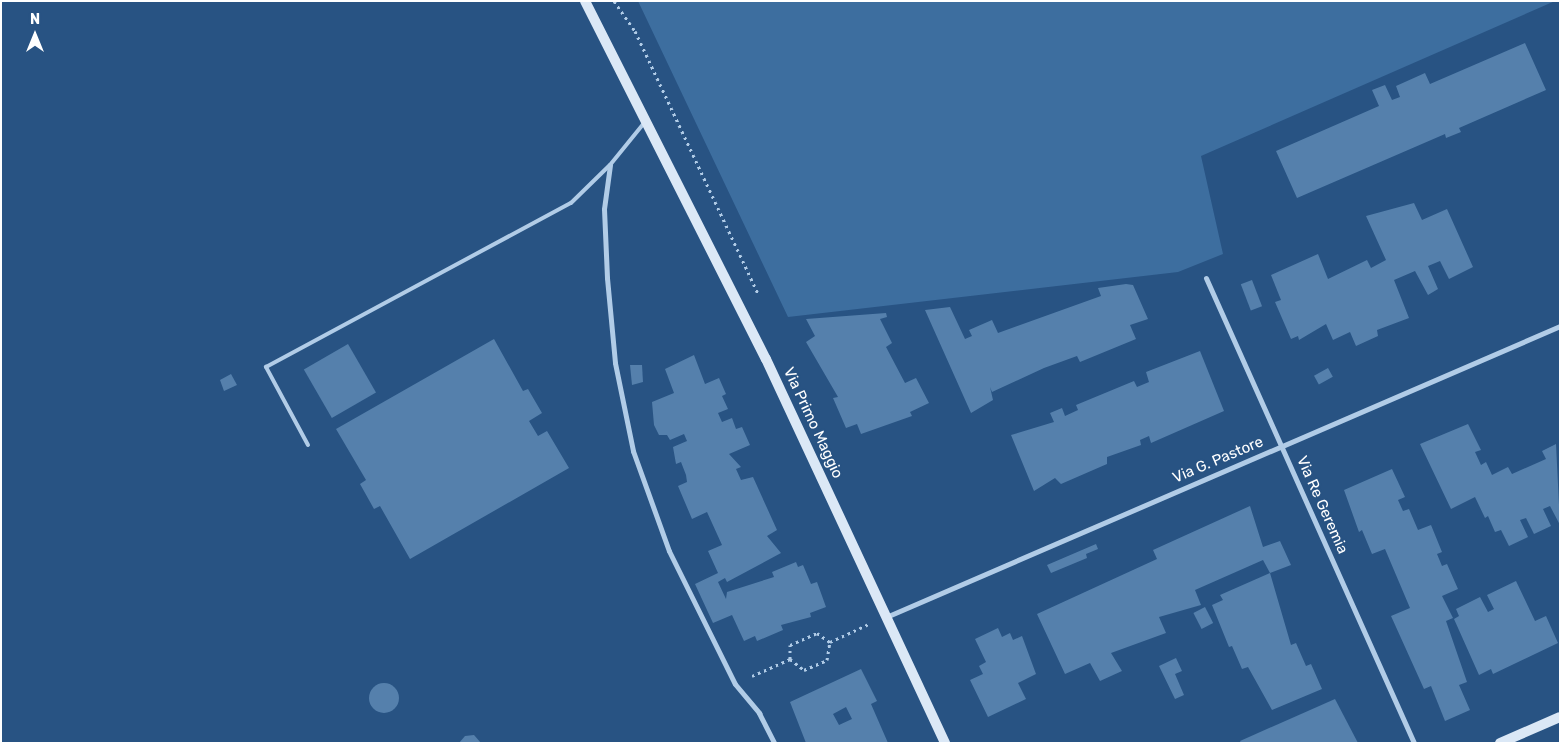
<!DOCTYPE html>
<style>
body{margin:0}
#map{position:relative;width:1561px;height:744px;overflow:hidden;background:#285383;font-family:Rubik,sans-serif}
div>[style]{position:absolute}
.green>*{inset:0;background:#3d6e9f}
.building>*{inset:0;background:#5580ac;transform-origin:0 0}
.round{border-radius:50%}
.path>*{height:3px;margin-top:-1.5px;transform-origin:0;background:repeating-linear-gradient(90deg,#b1cce7 0 2.5px,transparent 0 6.5px)}
.lane>*{height:4px;margin:-2px;padding:0 2px;transform-origin:2px;border-radius:2px;background:#b1cce7}
.street>*{height:5px;margin:-2.5px;padding:0 2.5px;transform-origin:2.5px;border-radius:2.5px;background:#b1cce7}
.secondary>*{height:10px;margin:-5px;padding:0 5px;transform-origin:5px;border-radius:5px;background:#dbe8f6}
span{translate:-50% -50%;white-space:nowrap;text-align:center;line-height:1.15;-webkit-text-stroke:4px #285383;paint-order:stroke}
.street-label{font-size:15px;color:#fff}
.frame{position:absolute;inset:0;border:2px solid #fff;pointer-events:none}
.north{position:absolute;left:10px;top:10px;width:50px;height:50px;-webkit-text-stroke:4px #285383;paint-order:stroke;rotate:0deg;font-size:14px;font-weight:700;line-height:20px;text-align:center;color:#fff}
.north::after{content:'';display:block;margin:auto;width:18px;height:22px;background:#fff;clip-path:polygon(50% 0,100% 100%,50% 72%,0 100%)}
</style>
<div id="map">
<div class="green">
<i style="clip-path:polygon(638px 1px,1555px 1px,1201px 156px,1223px 254px,1178px 272px,788px 317px)"></i>
</div>
<div class="building">
<i style="clip-path:polygon(1525px 43px,1546px 90px,1459px 128px,1461px 132px,1446px 138px,1445px 134px,1297px 198px,1276px 151px,1379px 106px,1372px 90px,1385px 85px,1392px 100px,1400px 97px,1396px 86px,1425px 73px,1430px 84px)"></i>
<i style="clip-path:polygon(1414px 203px,1422px 220px,1447px 209px,1473px 267px,1449px 279px,1440px 261px,1428px 266px,1438px 289px,1428px 295px,1415px 271px,1394px 280px,1409px 318px,1377px 330px,1378px 336px,1356px 346px,1350px 332px,1333px 340px,1326px 324px,1299px 340px,1298px 336px,1291px 339px,1275px 302px,1281px 300px,1271px 275px,1318px 254px,1328px 279px,1367px 260px,1371px 268px,1386px 260px,1366px 216px)"></i>
<i style="left:1252px;top:280px;width:28px;height:12px;rotate:69deg"></i>
<i style="clip-path:polygon(1126px 284px,1133px 285px,1148px 319px,1130px 325px,1136px 339px,1080px 362px,1077px 356px,1044px 368px,992px 392px,990px 387px,993px 400px,971px 413px,925px 310px,950px 307px,965px 339px,972px 336px,969px 330px,992px 320px,998px 333px,1101px 296px,1098px 288px)"></i>
<i style="clip-path:polygon(886px 313px,887px 317px,880px 319px,892px 343px,886px 347px,905px 383px,916px 378px,929px 403px,910px 412px,912px 416px,861px 434px,857px 424px,846px 428px,833px 398px,838px 397px,806px 342px,815px 336px,806px 319px)"></i>
<i style="clip-path:polygon(494px 339px,523px 391px,528px 389px,542px 413px,529px 421px,538px 436px,547px 431px,569px 468px,410px 559px,380px 506px,374px 509px,360px 484px,366px 480px,336px 429px)"></i>
<i style="left:348px;top:344px;width:56px;height:51px;rotate:60deg"></i>
<i style="clip-path:polygon(1200px 351px,1224px 411px,1151px 443px,1149px 436px,1140px 440px,1141px 445px,1107px 457px,1107px 464px,1061px 484px,1055px 478px,1034px 491px,1011px 435px,1054px 422px,1050px 413px,1062px 408px,1065px 416px,1078px 410px,1076px 405px,1134px 381px,1137px 387px,1149px 382px,1146px 372px)"></i>
<i style="clip-path:polygon(694px 355px,705px 384px,719px 378px,726px 394px,722px 396px,728px 409px,718px 413px,722px 422px,732px 418px,736px 429px,742px 427px,750px 445px,729px 454px,741px 467px,736px 469px,741px 480px,753px 477px,777px 530px,767px 536px,781px 553px,727px 582px,725px 578px,718px 582px,726px 599px,727px 592px,774px 577px,772px 572px,796px 562px,798px 567px,803px 565px,811px 584px,817px 582px,826px 607px,810px 613px,811px 617px,781px 625px,783px 630px,757px 641px,755px 636px,744px 641px,732px 615px,713px 623px,695px 584px,718px 573px,708px 551px,722px 545px,707px 512px,692px 519px,678px 486px,687px 482px,686px 475px,681px 462px,676px 464px,673px 447px,687px 441px,684px 434px,670px 440px,667px 435px,659px 435px,654px 425px,652px 402px,674px 393px,665px 369px)"></i>
<i style="clip-path:polygon(630px 365px,642px 365px,643px 382px,632px 385px)"></i>
<i style="left:1328px;top:368px;width:10px;height:16px;rotate:61deg"></i>
<i style="clip-path:polygon(231px 374px,237px 385px,224px 391px,220px 380px)"></i>
<i style="clip-path:polygon(1468px 424px,1481px 450px,1475px 452px,1481px 465px,1486px 462px,1492px 475px,1508px 467px,1512px 474px,1546px 459px,1542px 451px,1556px 444px,1560px 525px,1550px 506px,1543px 509px,1551px 526px,1534px 534px,1526px 518px,1520px 520px,1528px 537px,1509px 546px,1501px 530px,1495px 532px,1488px 516px,1485px 518px,1475px 497px,1451px 509px,1420px 444px)"></i>
<i style="clip-path:polygon(1392px 469px,1405px 497px,1398px 500px,1403px 511px,1409px 509px,1418px 530px,1431px 525px,1442px 552px,1437px 554px,1442px 566px,1447px 564px,1458px 589px,1442px 596px,1453px 618px,1446px 621px,1467px 682px,1459px 685px,1470px 710px,1445px 721px,1431px 686px,1424px 689px,1391px 616px,1410px 608px,1385px 549px,1372px 554px,1362px 530px,1359px 532px,1344px 490px)"></i>
<i style="clip-path:polygon(1250px 506px,1263px 547px,1280px 541px,1291px 565px,1270px 573px,1263px 560px,1195px 590px,1201px 605px,1159px 617px,1166px 633px,1111px 653px,1122px 671px,1100px 681px,1090px 663px,1065px 674px,1037px 614px,1157px 559px,1153px 550px)"></i>
<i style="clip-path:polygon(1096px 544px,1098px 549px,1086px 554px,1087px 558px,1051px 573px,1047px 565px)"></i>
<i style="clip-path:polygon(1270px 573px,1291px 645px,1296px 643px,1306px 666px,1311px 664px,1322px 689px,1272px 710px,1248px 667px,1242px 669px,1232px 646px,1229px 647px,1212px 605px,1223px 600px,1220px 595px)"></i>
<i style="clip-path:polygon(1516px 581px,1535px 621px,1546px 616px,1558px 643px,1493px 674px,1491px 669px,1479px 675px,1454px 619px,1459px 616px,1456px 609px,1480px 597px,1488px 612px,1494px 609px,1487px 595px)"></i>
<i style="left:1205px;top:607px;width:18px;height:13px;rotate:63deg"></i>
<i style="clip-path:polygon(998px 628px,1002px 637px,1010px 633px,1013px 640px,1022px 636px,1036px 674px,1018px 683px,1026px 699px,988px 717px,970px 680px,983px 674px,979px 666px,986px 662px,975px 639px)"></i>
<i style="clip-path:polygon(1176px 658px,1182px 671px,1175px 674px,1184px 695px,1175px 699px,1159px 666px)"></i>
<i style="clip-path:polygon(evenodd,861px 669px,877px 701px,871px 704px,888px 743px,806px 743px,790px 702px,861px 669px,846px 707px,852px 719px,839px 725px,833px 714px,846px 707px)"></i>
<i class="round" style="left:369px;top:683px;width:30px;height:30px"></i>
<i style="clip-path:polygon(1335px 699px,1358px 743px,1241px 743px,1240px 741px)"></i>
<i style="clip-path:polygon(474px 735px,481px 743px,459px 743px,465px 736px)"></i>
</div>
<div class="path">
<i style="left:614px;top:1px;width:37px;rotate:55deg"></i>
<i style="left:635px;top:31px;width:289px;rotate:64.9deg"></i>
<i style="left:790px;top:659px;width:18px;rotate:38deg"></i>
<i style="left:804px;top:670px;width:25px;rotate:-23deg"></i>
<i style="left:827px;top:660px;width:18px;rotate:-81deg"></i>
<i style="left:752px;top:676px;width:42px;rotate:-24.1deg"></i>
<i style="left:790px;top:659px;width:14px;rotate:-90deg"></i>
<i style="left:790px;top:645px;width:30px;rotate:-24deg"></i>
<i style="left:817px;top:633px;width:16px;rotate:35deg"></i>
<i style="left:830px;top:642px;width:43px;rotate:-24.8deg"></i>
</div>
<div class="lane">
<i style="left:308px;top:445px;width:89px;rotate:-118.3deg"></i>
<i style="left:266px;top:367px;width:346px;rotate:-28.3deg"></i>
<i style="left:571px;top:203px;width:54px;rotate:-44.3deg"></i>
<i style="left:610px;top:165px;width:55px;rotate:-50.9deg"></i>
</div>
<div class="street">
<i style="left:610px;top:165px;width:44px;rotate:97.8deg"></i>
<i style="left:604px;top:209px;width:69px;rotate:87.5deg"></i>
<i style="left:607px;top:278px;width:85px;rotate:84.6deg"></i>
<i style="left:615px;top:363px;width:90px;rotate:78.4deg"></i>
<i style="left:633px;top:451px;width:106px;rotate:70.2deg"></i>
<i style="left:669px;top:551px;width:148px;rotate:63.6deg"></i>
<i style="left:735px;top:684px;width:38px;rotate:50deg"></i>
<i style="left:759px;top:713px;width:34px;rotate:63deg"></i>
<i style="left:1206px;top:278px;width:509px;rotate:65.9deg"></i>
<i style="left:886px;top:617px;width:734px;rotate:-23.35deg"></i>
</div>
<div class="secondary">
<i style="left:585px;top:1px;width:401px;rotate:63.2deg"></i>
<i style="left:766px;top:359px;width:424px;rotate:65deg"></i>
<i style="left:1500px;top:743px;width:65px;rotate:-23.4deg"></i>
</div>
<div class="street-label">
<span style="left:813px;top:423px;rotate:65deg">Via Primo Maggio</span>
<span style="left:1218px;top:460px;rotate:-23deg">Via G. Pastore</span>
<span style="left:1322px;top:505px;rotate:66deg">Via Re Geremia</span>
</div>
<div class="frame"></div>
<div class="north">N</div>
</div>
